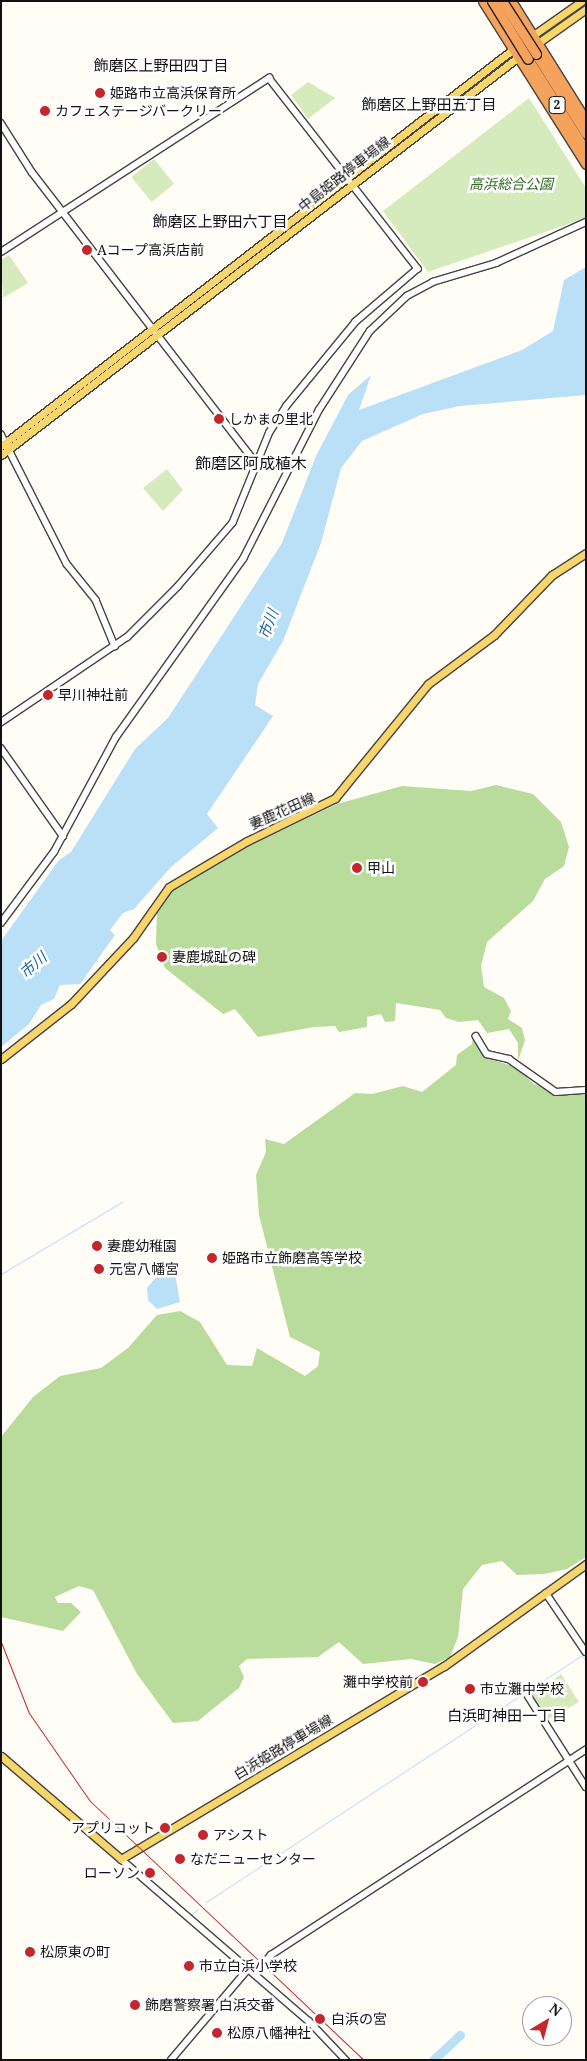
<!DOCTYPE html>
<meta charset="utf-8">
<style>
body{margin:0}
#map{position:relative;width:587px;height:2061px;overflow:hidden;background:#fffdf5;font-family:"Noto Serif","Noto Sans JP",serif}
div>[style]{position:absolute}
.green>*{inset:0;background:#d5ebbd;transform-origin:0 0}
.forest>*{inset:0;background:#b9dc9c}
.water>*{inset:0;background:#b9e0f7}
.stream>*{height:1px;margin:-0.5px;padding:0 0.5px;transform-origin:0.5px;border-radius:0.5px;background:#b9e0f7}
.river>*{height:9px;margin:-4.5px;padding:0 4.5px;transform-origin:4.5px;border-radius:4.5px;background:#b9e0f7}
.roads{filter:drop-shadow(1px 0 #444) drop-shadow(-1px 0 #444) drop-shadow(0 1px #444) drop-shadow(0 -1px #444)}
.minor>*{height:5.5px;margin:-2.75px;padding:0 2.75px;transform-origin:2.75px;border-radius:2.75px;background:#fff}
.major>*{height:7px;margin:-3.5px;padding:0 3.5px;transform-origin:3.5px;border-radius:3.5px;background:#f9d66b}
.highway>*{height:9px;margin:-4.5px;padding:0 4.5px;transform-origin:4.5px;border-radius:4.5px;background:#f5a25d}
.rail>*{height:1px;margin:-0.5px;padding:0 0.5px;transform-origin:0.5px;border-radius:0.5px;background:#c4262e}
.bridges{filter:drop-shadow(1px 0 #222) drop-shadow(-1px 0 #222) drop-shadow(0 1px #222) drop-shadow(0 -1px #222)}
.highway-bridge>*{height:9px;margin:-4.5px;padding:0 4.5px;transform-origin:4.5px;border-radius:4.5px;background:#f5a25d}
.dots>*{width:14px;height:14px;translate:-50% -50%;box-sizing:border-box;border:2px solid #fff;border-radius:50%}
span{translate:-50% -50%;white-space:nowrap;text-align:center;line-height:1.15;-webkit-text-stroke:5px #fff;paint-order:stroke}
.shield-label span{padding:1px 4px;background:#fff;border:1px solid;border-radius:4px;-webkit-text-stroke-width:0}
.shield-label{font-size:12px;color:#111;font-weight:700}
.poi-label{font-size:14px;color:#111}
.left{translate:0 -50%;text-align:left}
.right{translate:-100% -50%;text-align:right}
.street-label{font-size:14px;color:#111}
.park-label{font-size:14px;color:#2f6b1f;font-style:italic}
.neighbourhood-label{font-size:15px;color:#111}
.water-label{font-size:15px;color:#1768a6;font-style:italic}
.quarter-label{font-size:16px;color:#111}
.frame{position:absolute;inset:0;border:2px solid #111;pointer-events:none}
.north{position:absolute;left:522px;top:1996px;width:50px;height:50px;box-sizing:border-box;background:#fff;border:1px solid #a0a0a0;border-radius:50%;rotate:37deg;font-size:14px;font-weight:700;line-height:20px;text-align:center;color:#111}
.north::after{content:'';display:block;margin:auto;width:18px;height:22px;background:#c4262e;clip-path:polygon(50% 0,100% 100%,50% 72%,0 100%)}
</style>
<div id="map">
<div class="green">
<div style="clip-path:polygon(308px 82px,335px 98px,308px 119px,291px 95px)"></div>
<div style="clip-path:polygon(529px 98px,586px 188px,586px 218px,428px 272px,383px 211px)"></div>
<div style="left:154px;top:159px;width:32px;height:29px;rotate:51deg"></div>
<div style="clip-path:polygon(9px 255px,28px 283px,3px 298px,1px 260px)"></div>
<div style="clip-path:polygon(167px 469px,183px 490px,163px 511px,143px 488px)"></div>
<div style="clip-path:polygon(561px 1674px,579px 1702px,547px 1720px,532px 1695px)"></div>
</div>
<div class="forest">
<div style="clip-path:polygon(496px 785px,533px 794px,561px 822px,569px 847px,564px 866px,545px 879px,533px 901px,487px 942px,481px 966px,484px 987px,504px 998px,511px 1011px,508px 1019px,522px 1028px,525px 1040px,518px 1061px,518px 1043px,509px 1029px,487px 1033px,478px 1020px,459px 1022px,446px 1018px,440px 1010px,396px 1003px,395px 1021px,385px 1022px,381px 1014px,367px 1017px,367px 1027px,339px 1032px,335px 1026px,314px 1027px,258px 1037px,235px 1009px,223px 1014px,165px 968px,156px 944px,157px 910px,171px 891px,213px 863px,337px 804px,402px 786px,471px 791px)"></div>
<div style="clip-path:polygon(473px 1037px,487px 1058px,516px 1067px,534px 1084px,560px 1092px,586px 1092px,586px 1557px,567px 1569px,544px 1574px,517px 1575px,502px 1561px,482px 1565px,463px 1589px,458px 1637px,450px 1657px,435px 1664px,411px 1659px,363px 1664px,339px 1642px,318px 1657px,247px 1659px,239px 1666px,244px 1677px,239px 1688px,198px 1721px,173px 1723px,137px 1674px,93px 1590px,79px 1586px,55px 1597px,58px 1603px,71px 1603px,81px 1612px,63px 1631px,1px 1617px,1px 1437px,33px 1397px,60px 1376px,101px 1368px,128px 1348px,157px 1315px,180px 1311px,200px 1322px,227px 1365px,252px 1366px,257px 1348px,305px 1376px,318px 1366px,320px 1352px,290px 1337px,259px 1215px,256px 1175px,266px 1152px,265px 1139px,284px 1144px,355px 1093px,372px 1094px,403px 1086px,422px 1092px,456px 1065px,457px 1055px,472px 1044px)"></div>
</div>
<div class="water">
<div style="clip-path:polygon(586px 267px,586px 395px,460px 406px,423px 414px,362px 441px,341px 468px,321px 543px,283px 641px,258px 684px,255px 705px,273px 716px,207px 814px,218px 828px,171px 867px,134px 909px,123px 913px,110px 930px,115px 935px,80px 984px,60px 985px,54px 999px,41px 1005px,29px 1024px,1px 1047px,1px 941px,59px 860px,71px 852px,135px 749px,168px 718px,282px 543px,316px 456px,348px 395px,371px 375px,359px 410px,522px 350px,553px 331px,564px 280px)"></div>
<div style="clip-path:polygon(174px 1268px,180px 1302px,157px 1309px,148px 1300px,147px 1288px,157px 1276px)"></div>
</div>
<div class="stream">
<div style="left:1px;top:1274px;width:141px;rotate:-30.8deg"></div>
<div style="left:582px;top:1656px;width:6px;rotate:51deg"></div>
<div style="left:206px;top:1902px;width:451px;rotate:-33.3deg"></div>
<div style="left:192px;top:1914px;width:8px;rotate:-40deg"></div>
</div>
<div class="river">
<div style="left:433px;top:2060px;width:37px;rotate:-43deg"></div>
</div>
<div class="roads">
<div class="minor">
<div style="left:1px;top:123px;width:58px;rotate:57.7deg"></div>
<div style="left:32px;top:172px;width:369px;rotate:52.4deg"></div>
<div style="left:1px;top:252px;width:320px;rotate:-33deg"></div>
<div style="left:269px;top:78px;width:242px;rotate:52deg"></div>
<div style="left:418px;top:269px;width:82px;rotate:139.5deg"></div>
<div style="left:356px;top:322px;width:109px;rotate:129.4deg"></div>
<div style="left:287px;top:406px;width:31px;rotate:123deg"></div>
<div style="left:270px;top:432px;width:98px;rotate:112.1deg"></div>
<div style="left:233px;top:523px;width:84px;rotate:130.7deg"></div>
<div style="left:178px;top:587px;width:71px;rotate:135deg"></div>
<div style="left:128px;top:637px;width:153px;rotate:145.9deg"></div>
<div style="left:1px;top:434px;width:146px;rotate:63.1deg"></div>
<div style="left:67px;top:564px;width:46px;rotate:51.1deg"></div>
<div style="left:96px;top:600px;width:50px;rotate:67.6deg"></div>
<div style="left:1px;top:748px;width:108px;rotate:54.8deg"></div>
<div style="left:1px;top:923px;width:89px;rotate:-53.3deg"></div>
<div style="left:54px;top:852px;width:131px;rotate:-61.7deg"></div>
<div style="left:116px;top:737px;width:219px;rotate:-54.5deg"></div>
<div style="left:243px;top:559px;width:167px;rotate:-63deg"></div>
<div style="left:319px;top:410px;width:94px;rotate:-57.2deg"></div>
<div style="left:370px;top:331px;width:51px;rotate:-43.4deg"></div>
<div style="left:407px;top:296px;width:30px;rotate:-28deg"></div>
<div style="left:433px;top:282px;width:66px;rotate:-16.8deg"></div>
<div style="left:496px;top:263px;width:99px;rotate:-24.5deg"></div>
<div style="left:476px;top:1036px;width:21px;rotate:59deg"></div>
<div style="left:487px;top:1054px;width:23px;rotate:13deg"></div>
<div style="left:509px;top:1059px;width:57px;rotate:35.1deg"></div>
<div style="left:556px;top:1092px;width:30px;rotate:-4deg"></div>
<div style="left:546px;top:1593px;width:71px;rotate:55.9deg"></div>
<div style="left:527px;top:1694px;width:110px;rotate:57.6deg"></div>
<div style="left:121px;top:1859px;width:248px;rotate:40.8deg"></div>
<div style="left:309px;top:2021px;width:54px;rotate:46.5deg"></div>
<div style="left:256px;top:1974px;width:24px;rotate:-52deg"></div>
<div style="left:271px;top:1955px;width:376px;rotate:-33.1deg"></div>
<div style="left:171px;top:2060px;width:121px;rotate:-49.7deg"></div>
</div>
<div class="major">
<div style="left:535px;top:45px;width:62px;rotate:-35.2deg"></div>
<div style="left:1px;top:446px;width:646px;rotate:-37.77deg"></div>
<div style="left:512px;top:50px;width:85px;rotate:-35deg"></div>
<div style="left:1px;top:455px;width:657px;rotate:-37.58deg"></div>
<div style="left:1px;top:1059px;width:89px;rotate:-38.2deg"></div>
<div style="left:71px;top:1004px;width:91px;rotate:-46.8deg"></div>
<div style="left:133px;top:938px;width:62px;rotate:-54.8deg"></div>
<div style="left:169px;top:887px;width:91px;rotate:-30.5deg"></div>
<div style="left:247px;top:841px;width:98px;rotate:-26deg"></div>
<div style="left:335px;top:798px;width:147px;rotate:-50.8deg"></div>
<div style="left:428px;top:684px;width:82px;rotate:-36.6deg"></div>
<div style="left:494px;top:635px;width:83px;rotate:-46deg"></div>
<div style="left:552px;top:575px;width:40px;rotate:-32.9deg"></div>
<div style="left:1px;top:1756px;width:158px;rotate:40.6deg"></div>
<div style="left:121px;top:1859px;width:376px;rotate:-30.9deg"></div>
<div style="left:444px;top:1666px;width:175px;rotate:-35.7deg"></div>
</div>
<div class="highway">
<div style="left:483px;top:1px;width:193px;rotate:57.7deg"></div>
<div style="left:511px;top:1px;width:142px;rotate:58deg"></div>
<div style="left:536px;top:54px;width:94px;rotate:58deg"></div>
<div style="left:528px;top:59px;width:109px;rotate:57.8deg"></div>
</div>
</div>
<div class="rail">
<div style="left:1px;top:1642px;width:76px;rotate:68.5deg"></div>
<div style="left:29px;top:1713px;width:107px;rotate:55.3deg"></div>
<div style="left:90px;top:1801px;width:377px;rotate:43.4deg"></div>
</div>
<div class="bridges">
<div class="highway-bridge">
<div style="left:492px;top:1px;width:68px;rotate:58.2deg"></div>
<div style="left:502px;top:1px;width:63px;rotate:57.3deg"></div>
</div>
</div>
<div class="dots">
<div style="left:100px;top:93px;background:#c4262e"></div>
<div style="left:45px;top:111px;background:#c4262e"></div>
<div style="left:87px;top:250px;background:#c4262e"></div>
<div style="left:219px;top:419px;background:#c4262e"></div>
<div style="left:48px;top:695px;background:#c4262e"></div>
<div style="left:357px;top:868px;background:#c4262e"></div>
<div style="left:162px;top:957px;background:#c4262e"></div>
<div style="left:97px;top:1246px;background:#c4262e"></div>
<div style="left:212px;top:1258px;background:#c4262e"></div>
<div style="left:99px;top:1269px;background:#c4262e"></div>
<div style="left:423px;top:1682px;background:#c4262e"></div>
<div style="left:470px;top:1689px;background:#c4262e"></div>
<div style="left:165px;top:1828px;background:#c4262e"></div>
<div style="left:203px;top:1835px;background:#c4262e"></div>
<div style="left:180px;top:1859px;background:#c4262e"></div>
<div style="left:150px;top:1873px;background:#c4262e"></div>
<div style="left:30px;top:1952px;background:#c4262e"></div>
<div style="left:189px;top:1966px;background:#c4262e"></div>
<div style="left:135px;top:2005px;background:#c4262e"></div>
<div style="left:320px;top:2019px;background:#c4262e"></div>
<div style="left:217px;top:2033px;background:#c4262e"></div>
</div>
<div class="shield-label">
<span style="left:557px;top:105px">2</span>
</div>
<div class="poi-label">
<span class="left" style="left:110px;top:93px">姫路市立高浜保育所</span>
<span class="left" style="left:55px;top:111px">カフェステージバークリー</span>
<span class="left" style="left:97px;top:250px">Aコープ高浜店前</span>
<span class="left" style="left:229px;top:419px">しかまの里北</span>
<span class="left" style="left:58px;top:695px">早川神社前</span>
<span class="left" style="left:367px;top:868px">甲山</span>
<span class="left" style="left:172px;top:957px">妻鹿城趾の碑</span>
<span class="left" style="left:107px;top:1246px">妻鹿幼稚園</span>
<span class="left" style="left:222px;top:1258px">姫路市立飾磨高等学校</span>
<span class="left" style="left:109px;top:1269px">元宮八幡宮</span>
<span class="right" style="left:413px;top:1682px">灘中学校前</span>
<span class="left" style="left:480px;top:1689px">市立灘中学校</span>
<span class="right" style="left:155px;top:1828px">アプリコット</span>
<span class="left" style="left:213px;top:1835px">アシスト</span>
<span class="left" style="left:190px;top:1859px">なだニューセンター</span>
<span class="right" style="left:140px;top:1873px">ローソン</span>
<span class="left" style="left:40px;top:1952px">松原東の町</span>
<span class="left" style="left:199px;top:1966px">市立白浜小学校</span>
<span class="left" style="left:145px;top:2005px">飾磨警察署 白浜交番</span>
<span class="left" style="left:331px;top:2019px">白浜の宮</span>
<span class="left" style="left:227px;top:2033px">松原八幡神社</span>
</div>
<div class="street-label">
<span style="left:344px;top:174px;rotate:-38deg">中島姫路停車場線</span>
<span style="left:282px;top:811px;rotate:-24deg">妻鹿花田線</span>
<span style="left:283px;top:1747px;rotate:-31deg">白浜姫路停車場線</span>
</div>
<div class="park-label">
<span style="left:511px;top:184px">高浜総合公園</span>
</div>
<div class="neighbourhood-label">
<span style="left:161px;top:66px">飾磨区上野田四丁目</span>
<span style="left:429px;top:105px">飾磨区上野田五丁目</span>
<span style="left:220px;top:222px">飾磨区上野田六丁目</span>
<span style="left:507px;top:1716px">白浜町神田一丁目</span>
</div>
<div class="water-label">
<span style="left:268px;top:624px;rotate:-69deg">市川</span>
<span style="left:33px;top:965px;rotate:-41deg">市川</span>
</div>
<div class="quarter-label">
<span style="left:251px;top:463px">飾磨区阿成植木</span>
</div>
<div class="frame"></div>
<div class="north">N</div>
</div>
